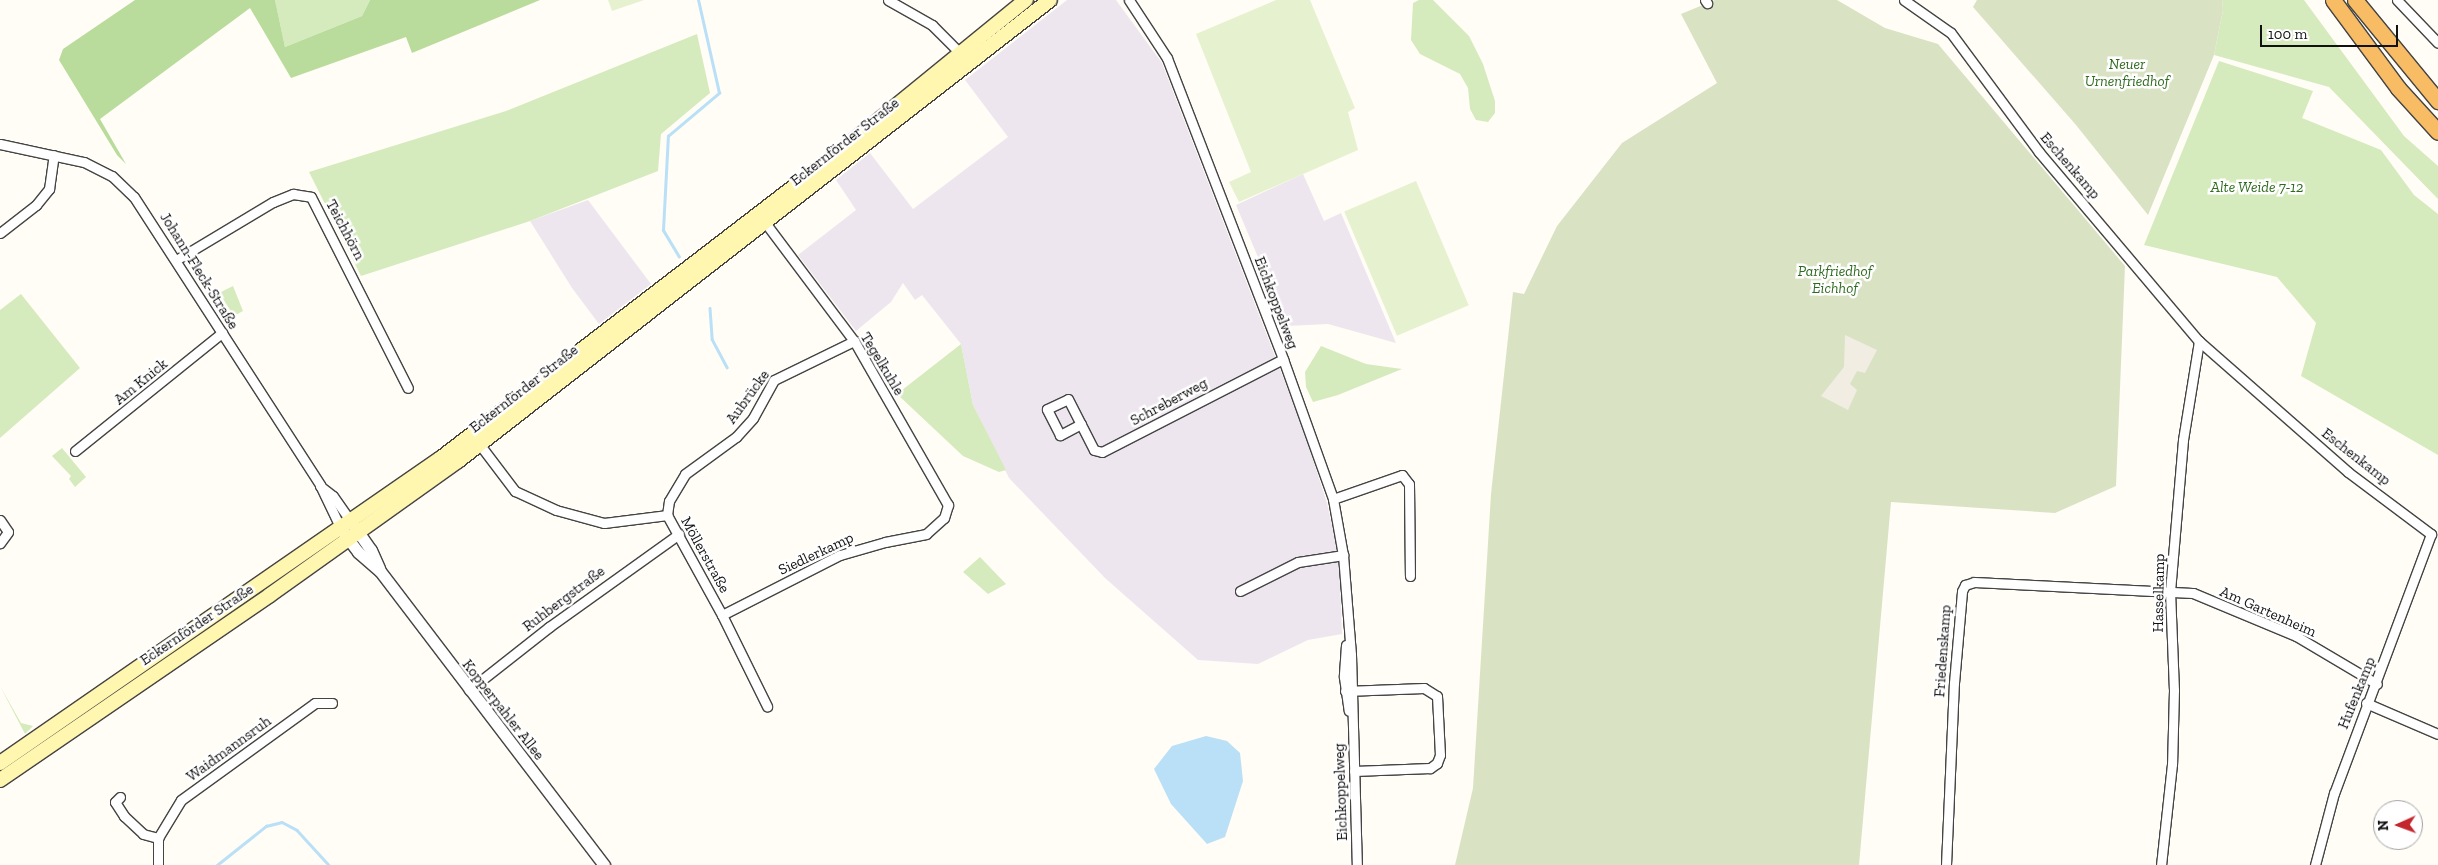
<!DOCTYPE html>
<meta charset="utf-8">
<style>
body{margin:0}
#map{position:relative;width:2438px;height:865px;overflow:hidden;background:#fffdf5;font-family:"Zilla Slab",serif}
div>[style]{position:absolute}
.industrial>*{inset:0;background:#eee6ef}
.green>*{inset:0;background:#d5ebbd}
.forest>*{inset:0;background:#b9dc9c}
.cemetery>*{inset:0;background:#d9e3c4}
.pitch>*{inset:0;background:#e6f2cf;transform-origin:0 0}
.plaza>*{inset:0;background:#f1ede2}
.water>*{inset:0;background:#b9e0f7}
.stream>*{height:2.5px;margin:-1.25px;padding:0 1.25px;transform-origin:1.25px;border-radius:1.25px;background:#b9e0f7}
.roads{filter:drop-shadow(1px 0 #444) drop-shadow(-1px 0 #444) drop-shadow(0 1px #444) drop-shadow(0 -1px #444)}
.minor>*{height:9px;margin:-4.5px;padding:0 4.5px;transform-origin:4.5px;border-radius:4.5px;background:#fff}
.tertiary>*{height:11px;margin:-5.5px;padding:0 5.5px;transform-origin:5.5px;border-radius:5.5px;background:#fff}
.secondary>*{height:14px;margin:-7px;padding:0 7px;transform-origin:7px;border-radius:7px;background:#fff6b0}
.trunk>*{height:15px;margin:-7.5px;padding:0 7.5px;transform-origin:7.5px;border-radius:7.5px;background:#f7bc64}
span{translate:-50% -50%;white-space:nowrap;text-align:center;line-height:1.15;-webkit-text-stroke:5px #fff;paint-order:stroke}
.park-label{font-size:15px;color:#2f6b1f;font-style:italic}
.street-label{font-size:15px;color:#111}
.north{position:absolute;left:2373px;top:800px;width:50px;height:50px;box-sizing:border-box;background:#fff;border:1px solid #a0a0a0;border-radius:50%;rotate:268deg;font-size:14px;font-weight:700;line-height:20px;text-align:center;color:#111}
.north::after{content:'';display:block;margin:auto;width:18px;height:22px;background:#c4262e;clip-path:polygon(50% 0,100% 100%,50% 72%,0 100%)}
.scale{position:absolute;left:2260px;top:25px;width:138px;height:22px;box-sizing:border-box;border:2px solid #111;border-top:0;padding-left:6px;font-size:15px;line-height:18px;white-space:nowrap;color:#111;-webkit-text-stroke:4px #fff;paint-order:stroke}
</style>
<div id="map">
<div class="industrial">
<div style="clip-path:polygon(1067px 0,1116px 0,1162px 63px,1303px 429px,1327px 503px,1339px 557px,1342px 634px,1308px 640px,1258px 664px,1198px 660px,1105px 578px,1009px 478px,973px 405px,961px 344px,922px 295px,915px 300px,903px 283px,891px 302px,856px 331px,798px 255px,856px 210px,836px 180px,870px 153px,913px 209px,1008px 137px,965px 80px)"></div>
<div style="clip-path:polygon(1303px 174px,1324px 221px,1341px 213px,1396px 343px,1328px 324px,1287px 326px,1236px 205px)"></div>
<div style="clip-path:polygon(588px 200px,651px 284px,599px 324px,572px 288px,530px 221px)"></div>
</div>
<div class="green">
<div style="clip-path:polygon(275px 0,370px 0,362px 16px,285px 47px)"></div>
<div style="clip-path:polygon(1419px 0,1433px 0,1469px 36px,1483px 64px,1495px 101px,1495px 113px,1488px 122px,1476px 120px,1470px 109px,1468px 88px,1460px 74px,1420px 54px,1411px 40px,1413px 3px)"></div>
<div style="clip-path:polygon(2222px 0,2304px 0,2404px 136px,2438px 166px,2438px 199px,2329px 87px,2214px 55px,2223px 10px)"></div>
<div style="clip-path:polygon(697px 34px,710px 93px,661px 134px,658px 171px,530px 221px,361px 276px,309px 172px,506px 111px)"></div>
<div style="clip-path:polygon(2219px 61px,2313px 91px,2302px 118px,2381px 150px,2414px 195px,2438px 214px,2438px 455px,2301px 376px,2316px 323px,2277px 277px,2144px 245px)"></div>
<div style="clip-path:polygon(233px 286px,243px 311px,234px 316px,219px 293px)"></div>
<div style="clip-path:polygon(21px 294px,80px 368px,0 438px,0 310px)"></div>
<div style="clip-path:polygon(961px 344px,973px 405px,1006px 470px,999px 472px,963px 456px,897px 394px)"></div>
<div style="clip-path:polygon(1321px 346px,1366px 364px,1402px 369px,1338px 395px,1313px 402px,1306px 387px,1305px 372px)"></div>
<div style="clip-path:polygon(62px 448px,86px 477px,75px 487px,69px 479px,71px 476px,52px 456px)"></div>
<div style="clip-path:polygon(980px 557px,1006px 584px,988px 594px,963px 572px)"></div>
<div style="clip-path:polygon(0 686px,21px 723px,33px 726px,25px 734px)"></div>
</div>
<div class="forest">
<div style="clip-path:polygon(135px 0,275px 0,285px 47px,362px 16px,370px 0,540px 0,412px 53px,406px 37px,291px 78px,250px 8px,100px 119px,126px 164px,117px 155px,59px 60px,63px 49px)"></div>
</div>
<div class="cemetery">
<div style="clip-path:polygon(1715px 0,1837px 0,1885px 28px,1938px 44px,2125px 266px,2116px 486px,2055px 513px,1891px 502px,1859px 865px,1455px 865px,1473px 788px,1491px 494px,1513px 292px,1524px 294px,1557px 226px,1622px 143px,1717px 83px,1681px 14px)"></div>
<div style="clip-path:polygon(1977px 0,2222px 0,2223px 10px,2214px 55px,2148px 215px,2076px 125px,1973px 7px)"></div>
</div>
<div class="pitch">
<div style="clip-path:polygon(608px 0,644px 0,612px 11px)"></div>
<div style="clip-path:polygon(1276px 0,1310px 0,1355px 108px,1348px 112px,1358px 150px,1239px 202px,1229px 182px,1251px 172px,1196px 34px)"></div>
<div style="left:1416px;top:181px;width:135px;height:78px;rotate:67deg"></div>
</div>
<div class="plaza">
<div style="clip-path:polygon(1845px 335px,1877px 350px,1865px 373px,1857px 371px,1850px 384px,1857px 390px,1848px 410px,1821px 396px,1844px 367px)"></div>
</div>
<div class="water">
<div style="clip-path:polygon(1206px 736px,1227px 741px,1240px 753px,1243px 781px,1225px 837px,1207px 844px,1171px 804px,1154px 769px,1172px 746px)"></div>
</div>
<div class="stream">
<div style="left:679px;top:257px;width:31px;rotate:-121deg"></div>
<div style="left:663px;top:230px;width:94px;rotate:-87deg"></div>
<div style="left:668px;top:136px;width:67px;rotate:-40.1deg"></div>
<div style="left:719px;top:93px;width:95px;rotate:-102.7deg"></div>
<div style="left:710px;top:308px;width:31px;rotate:86deg"></div>
<div style="left:712px;top:339px;width:32px;rotate:62deg"></div>
<div style="left:217px;top:865px;width:63px;rotate:-38.5deg"></div>
<div style="left:266px;top:826px;width:16px;rotate:-14deg"></div>
<div style="left:282px;top:822px;width:17px;rotate:28deg"></div>
<div style="left:297px;top:830px;width:47px;rotate:47.6deg"></div>
</div>
<div class="roads">
<div class="minor">
<div style="left:888px;top:0;width:51px;rotate:29.6deg"></div>
<div style="left:932px;top:25px;width:44px;rotate:45deg"></div>
<div style="left:1129px;top:0;width:69px;rotate:56.8deg"></div>
<div style="left:1167px;top:58px;width:323px;rotate:68.9deg"></div>
<div style="left:1283px;top:359px;width:149px;rotate:70.3deg"></div>
<div style="left:1333px;top:499px;width:57px;rotate:79.9deg"></div>
<div style="left:1343px;top:555px;width:100px;rotate:85.4deg"></div>
<div style="left:1351px;top:655px;width:210px;rotate:88.4deg"></div>
<div style="left:1705px;top:0;width:4px;rotate:56deg"></div>
<div style="left:1904px;top:0;width:57px;rotate:35.1deg"></div>
<div style="left:1951px;top:33px;width:148px;rotate:53.5deg"></div>
<div style="left:2039px;top:152px;width:248px;rotate:49.8deg"></div>
<div style="left:2199px;top:341px;width:100px;rotate:99.2deg"></div>
<div style="left:2183px;top:440px;width:152px;rotate:94.9deg"></div>
<div style="left:2170px;top:591px;width:99px;rotate:87.7deg"></div>
<div style="left:2174px;top:690px;width:74px;rotate:91.5deg"></div>
<div style="left:2172px;top:764px;width:102px;rotate:96.2deg"></div>
<div style="left:2397px;top:0;width:59px;rotate:46.4deg"></div>
<div style="left:0;top:144px;width:86px;rotate:12.1deg"></div>
<div style="left:84px;top:162px;width:31px;rotate:27deg"></div>
<div style="left:112px;top:176px;width:30px;rotate:44deg"></div>
<div style="left:134px;top:197px;width:343px;rotate:57.1deg"></div>
<div style="left:320px;top:485px;width:47px;rotate:64.5deg"></div>
<div style="left:0;top:233px;width:46px;rotate:-37.9deg"></div>
<div style="left:36px;top:205px;width:21px;rotate:-51deg"></div>
<div style="left:49px;top:189px;width:34px;rotate:-82deg"></div>
<div style="left:176px;top:260px;width:113px;rotate:-30.9deg"></div>
<div style="left:273px;top:202px;width:22px;rotate:-22deg"></div>
<div style="left:293px;top:194px;width:18px;rotate:9deg"></div>
<div style="left:311px;top:197px;width:214px;rotate:63.1deg"></div>
<div style="left:2199px;top:341px;width:198px;rotate:41.3deg"></div>
<div style="left:2348px;top:472px;width:104px;rotate:36.8deg"></div>
<div style="left:2431px;top:534px;width:277px;rotate:110.5deg"></div>
<div style="left:2334px;top:793px;width:74px;rotate:104.8deg"></div>
<div style="left:1081px;top:424px;width:24px;rotate:152deg"></div>
<div style="left:1060px;top:435px;width:29px;rotate:-117deg"></div>
<div style="left:1047px;top:409px;width:23px;rotate:-25deg"></div>
<div style="left:1068px;top:399px;width:57px;rotate:63deg"></div>
<div style="left:1094px;top:450px;width:8px;rotate:14deg"></div>
<div style="left:1102px;top:452px;width:203px;rotate:-27.2deg"></div>
<div style="left:477px;top:441px;width:63px;rotate:52.8deg"></div>
<div style="left:515px;top:491px;width:45px;rotate:24.9deg"></div>
<div style="left:556px;top:510px;width:50px;rotate:15.2deg"></div>
<div style="left:604px;top:523px;width:64px;rotate:-7.2deg"></div>
<div style="left:667px;top:515px;width:114px;rotate:61.2deg"></div>
<div style="left:722px;top:615px;width:102px;rotate:63.7deg"></div>
<div style="left:75px;top:451px;width:189px;rotate:-38.8deg"></div>
<div style="left:320px;top:486px;width:16px;rotate:38deg"></div>
<div style="left:333px;top:496px;width:29px;rotate:55deg"></div>
<div style="left:1333px;top:499px;width:73px;rotate:-19.2deg"></div>
<div style="left:1402px;top:475px;width:11px;rotate:52deg"></div>
<div style="left:1409px;top:484px;width:92px;rotate:89.4deg"></div>
<div style="left:667px;top:515px;width:14px;rotate:-82deg"></div>
<div style="left:669px;top:501px;width:31px;rotate:-59deg"></div>
<div style="left:685px;top:474px;width:63px;rotate:-36deg"></div>
<div style="left:736px;top:437px;width:25px;rotate:-48deg"></div>
<div style="left:753px;top:418px;width:43px;rotate:-61.1deg"></div>
<div style="left:774px;top:380px;width:89px;rotate:-26deg"></div>
<div style="left:0;top:520px;width:14px;rotate:56deg"></div>
<div style="left:8px;top:532px;width:14px;rotate:126deg"></div>
<div style="left:1240px;top:591px;width:65px;rotate:-26.6deg"></div>
<div style="left:1298px;top:562px;width:46px;rotate:-8.8deg"></div>
<div style="left:722px;top:615px;width:132px;rotate:-27deg"></div>
<div style="left:840px;top:555px;width:47px;rotate:-16.1deg"></div>
<div style="left:885px;top:542px;width:42px;rotate:-11deg"></div>
<div style="left:926px;top:534px;width:24px;rotate:-42deg"></div>
<div style="left:944px;top:518px;width:14px;rotate:-73deg"></div>
<div style="left:948px;top:505px;width:189px;rotate:-119.8deg"></div>
<div style="left:854px;top:341px;width:151px;rotate:-126.9deg"></div>
<div style="left:1346px;top:645px;width:32px;rotate:94deg"></div>
<div style="left:1344px;top:677px;width:34px;rotate:82deg"></div>
<div style="left:469px;top:690px;width:102px;rotate:-38.2deg"></div>
<div style="left:549px;top:627px;width:160px;rotate:-35.6deg"></div>
<div style="left:1345px;top:691px;width:79px;rotate:-2.2deg"></div>
<div style="left:1424px;top:688px;width:15px;rotate:32deg"></div>
<div style="left:1437px;top:696px;width:59px;rotate:87.1deg"></div>
<div style="left:1440px;top:755px;width:9px;rotate:111deg"></div>
<div style="left:1437px;top:763px;width:9px;rotate:144deg"></div>
<div style="left:1430px;top:768px;width:76px;rotate:177.7deg"></div>
<div style="left:2366px;top:703px;width:78px;rotate:23.3deg"></div>
<div style="left:120px;top:797px;width:7px;rotate:135deg"></div>
<div style="left:115px;top:802px;width:17px;rotate:57deg"></div>
<div style="left:124px;top:816px;width:26px;rotate:43deg"></div>
<div style="left:143px;top:834px;width:16px;rotate:15deg"></div>
<div style="left:158px;top:865px;width:27px;rotate:-90deg"></div>
<div style="left:158px;top:838px;width:44px;rotate:-58.8deg"></div>
<div style="left:181px;top:800px;width:165px;rotate:-35.9deg"></div>
<div style="left:315px;top:703px;width:17px"></div>
<div style="left:1946px;top:865px;width:182px;rotate:-87.5deg"></div>
<div style="left:1954px;top:683px;width:92px;rotate:-85deg"></div>
<div style="left:1962px;top:591px;width:7px;rotate:-63deg"></div>
<div style="left:1965px;top:585px;width:9px;rotate:-18deg"></div>
<div style="left:1974px;top:582px;width:219px;rotate:2.9deg"></div>
<div style="left:2193px;top:593px;width:112px;rotate:22.7deg"></div>
<div style="left:2296px;top:636px;width:94px;rotate:30.7deg"></div>
</div>
<div class="tertiary">
<div style="left:354px;top:526px;width:29px;rotate:55deg"></div>
<div style="left:371px;top:550px;width:20px;rotate:66deg"></div>
<div style="left:343px;top:532px;width:25px;rotate:53deg"></div>
<div style="left:358px;top:552px;width:29px;rotate:41deg"></div>
<div style="left:380px;top:571px;width:370px;rotate:52.7deg"></div>
</div>
<div class="secondary">
<div style="left:0;top:763px;width:536px;rotate:-34.67deg"></div>
<div style="left:441px;top:458px;width:507px;rotate:-37.55deg"></div>
<div style="left:843px;top:149px;width:236px;rotate:-39.2deg"></div>
<div style="left:0;top:780px;width:327px;rotate:-34.4deg"></div>
<div style="left:270px;top:595px;width:231px;rotate:-35.5deg"></div>
<div style="left:458px;top:461px;width:750px;rotate:-37.91deg"></div>
</div>
<div class="trunk">
<div style="left:2333px;top:0;width:109px;rotate:53.5deg"></div>
<div style="left:2398px;top:88px;width:59px;rotate:47.7deg"></div>
<div style="left:2355px;top:0;width:131px;rotate:50.6deg"></div>
</div>
</div>
<div class="park-label">
<span style="left:2127px;top:73px">Neuer<br>Urnenfriedhof</span>
<span style="left:2257px;top:188px">Alte Weide 7-12</span>
<span style="left:1835px;top:280px">Parkfriedhof<br>Eichhof</span>
</div>
<div class="street-label">
<span style="left:845px;top:142px;rotate:-38deg">Eckernförder Straße</span>
<span style="left:2070px;top:166px;rotate:49deg">Eschenkamp</span>
<span style="left:345px;top:230px;rotate:62deg">Teichhörn</span>
<span style="left:199px;top:271px;rotate:58deg">Johann-Fleck-Straße</span>
<span style="left:1276px;top:303px;rotate:69deg">Eichkoppelweg</span>
<span style="left:882px;top:364px;rotate:59deg">Tegelkuhle</span>
<span style="left:141px;top:382px;rotate:-39deg">Am Knick</span>
<span style="left:524px;top:389px;rotate:-38deg">Eckernförder Straße</span>
<span style="left:748px;top:397px;rotate:-54deg">Aubrücke</span>
<span style="left:1169px;top:402px;rotate:-28deg">Schreberweg</span>
<span style="left:2356px;top:457px;rotate:38deg">Eschenkamp</span>
<span style="left:816px;top:554px;rotate:-25deg">Siedlerkamp</span>
<span style="left:705px;top:555px;rotate:61deg">Möllerstraße</span>
<span style="left:2159px;top:593px;rotate:-89deg">Hasselkamp</span>
<span style="left:564px;top:599px;rotate:-37deg">Ruhbergstraße</span>
<span style="left:2268px;top:612px;rotate:24deg">Am Gartenheim</span>
<span style="left:197px;top:625px;rotate:-34deg">Eckernförder Straße</span>
<span style="left:1943px;top:651px;rotate:-86deg">Friedenskamp</span>
<span style="left:2357px;top:693px;rotate:-68deg">Hufenkamp</span>
<span style="left:503px;top:710px;rotate:52deg">Kopperpahler Allee</span>
<span style="left:229px;top:749px;rotate:-36deg">Waidmannsruh</span>
<span style="left:1341px;top:792px;rotate:-92deg">Eichkoppelweg</span>
</div>
<div class="north">N</div>
<div class="scale">100 m</div>
</div>
